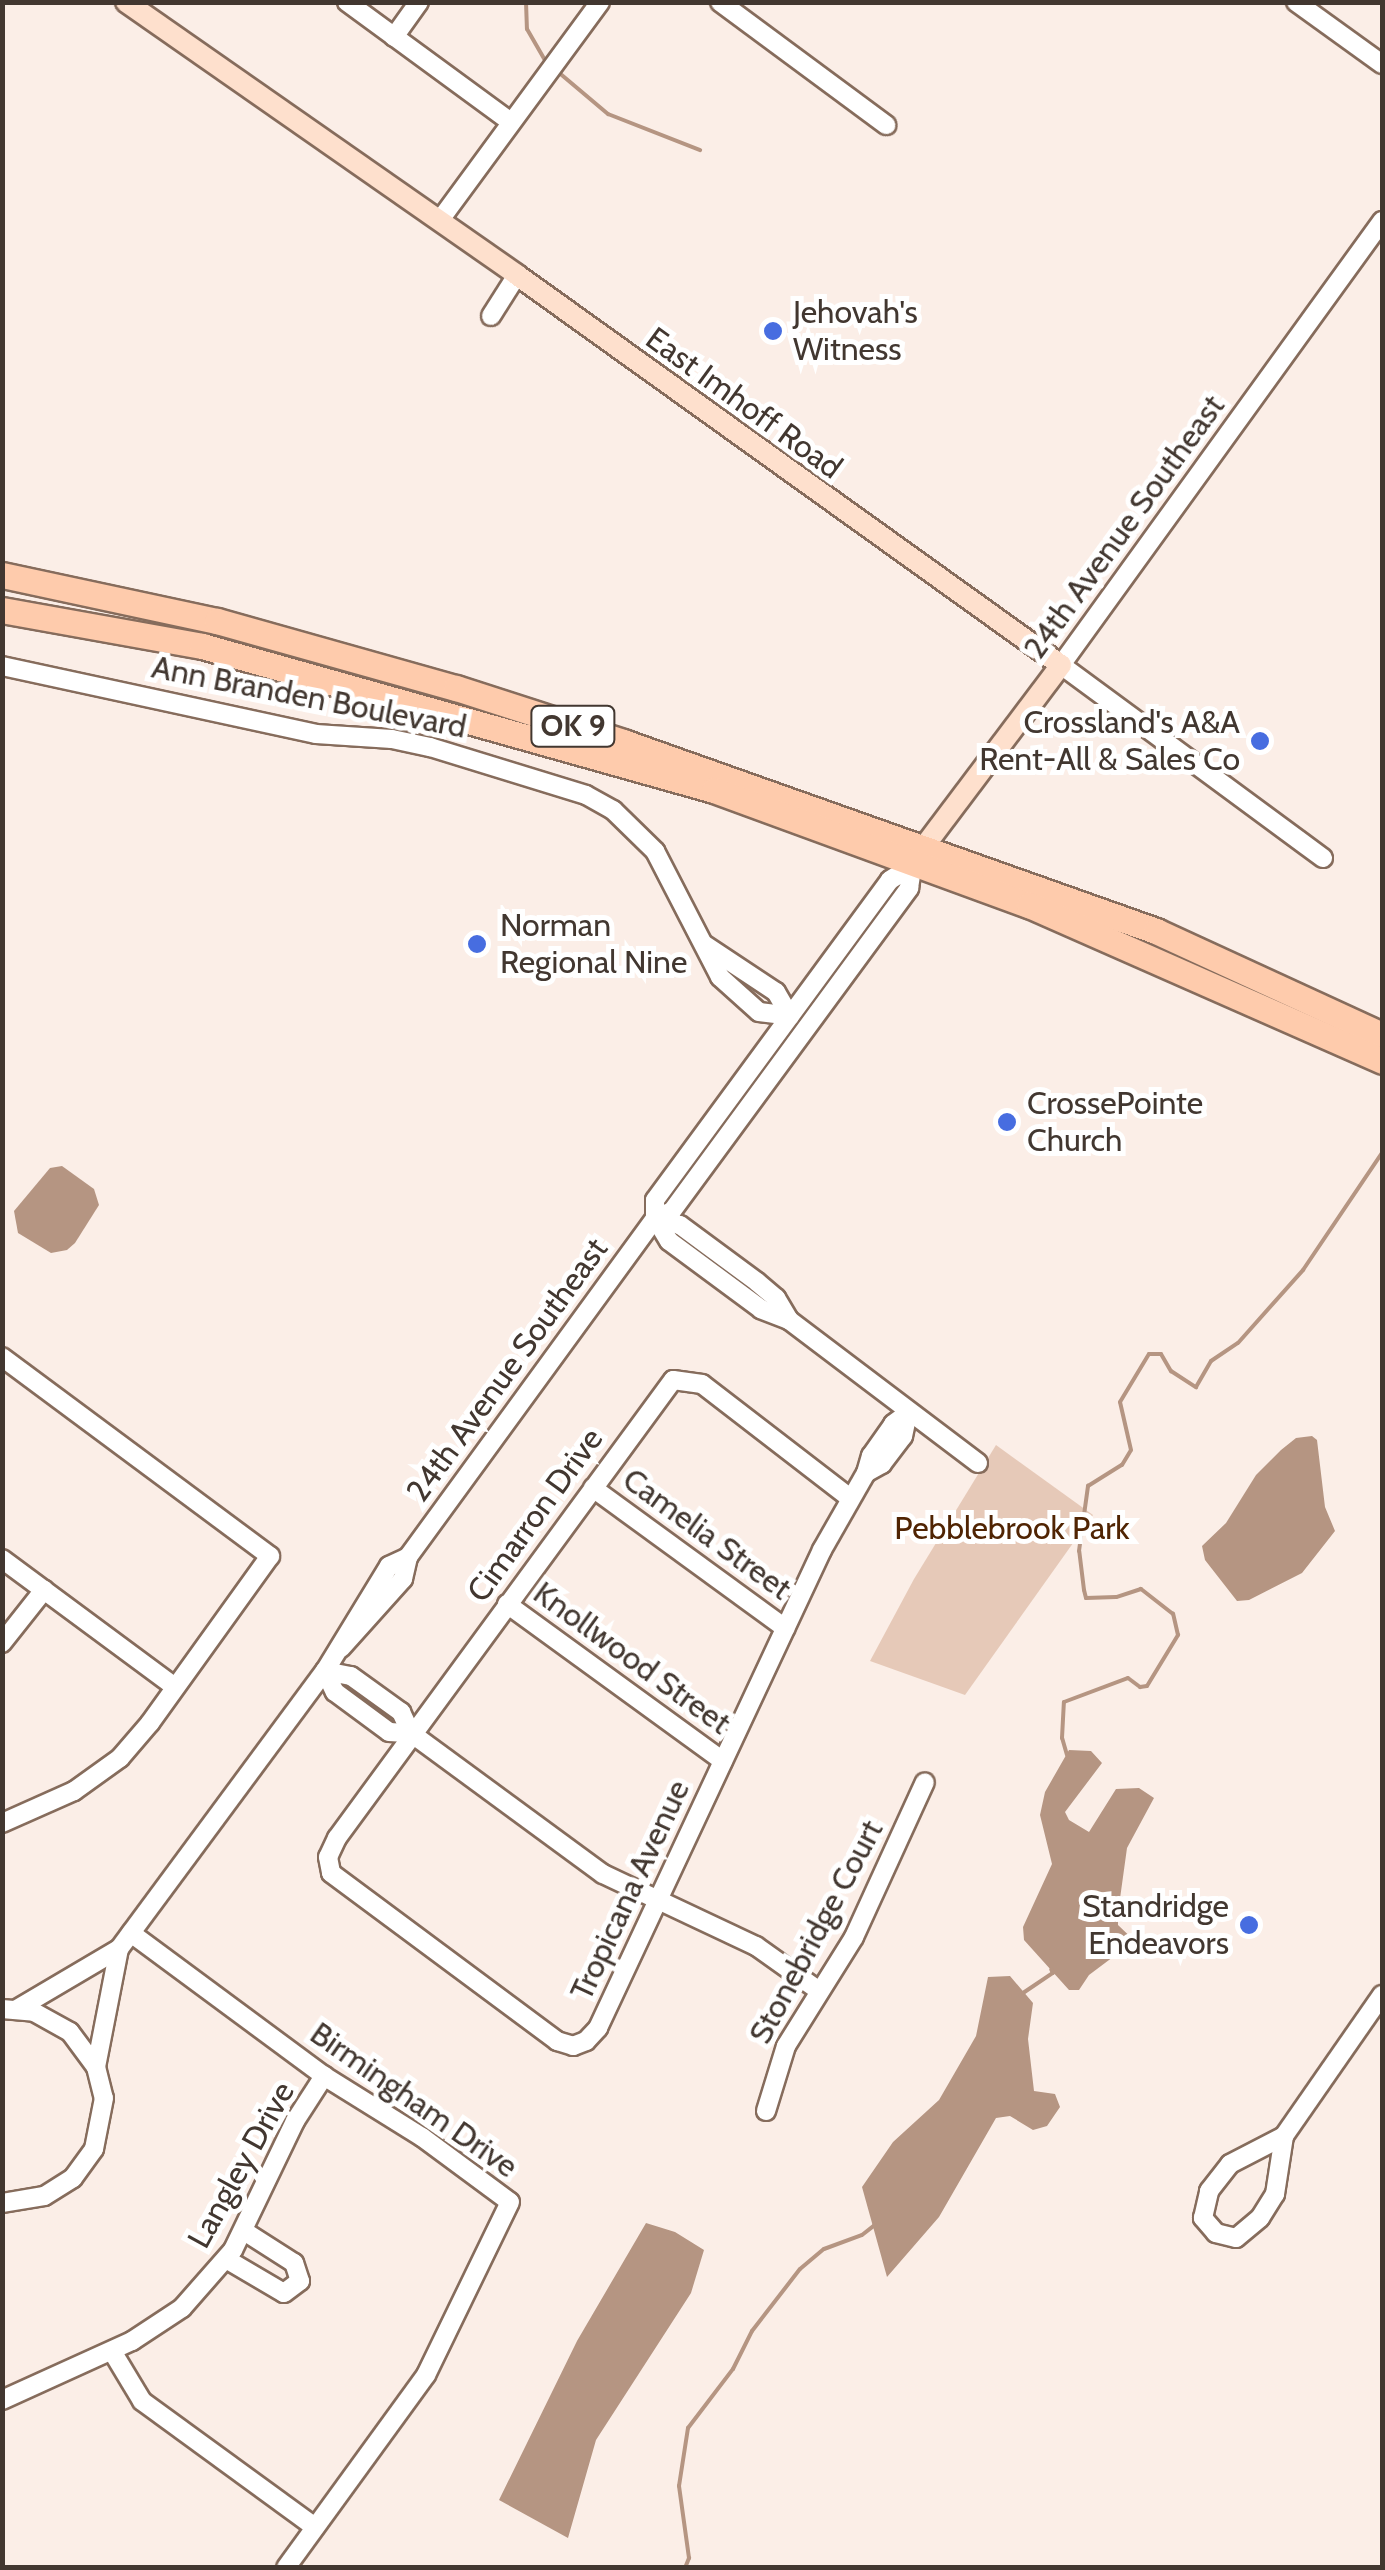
<!DOCTYPE html>
<style>
body{margin:0}
#map{position:relative;width:1385px;height:2570px;overflow:hidden;background:#fbeee7;font-family:Cabin,sans-serif}
div>[style]{position:absolute}
.green>*{inset:0;background:#e6c9b8}
.water>*{inset:0;background:#b59582}
.stream>*{height:4px;margin:-2px;padding:0 2px;transform-origin:2px;border-radius:2px;background:#b59582}
.roads{filter:drop-shadow(2px 0 #866c5c) drop-shadow(-2px 0 #866c5c) drop-shadow(0 2px #866c5c) drop-shadow(0 -2px #866c5c)}
.minor>*{height:18px;margin:-9px;padding:0 9px;transform-origin:9px;border-radius:9px;background:#fff}
.major>*{height:20px;margin:-10px;padding:0 10px;transform-origin:10px;border-radius:10px;background:#fee0cd}
.highway>*{height:25px;margin:-12.5px;padding:0 12.5px;transform-origin:12.5px;border-radius:12.5px;background:#fecbac}
.dots>*{width:28px;height:28px;translate:-50% -50%;box-sizing:border-box;border:5px solid #fff;border-radius:50%}
span{translate:-50% -50%;white-space:nowrap;text-align:center;line-height:1.15;-webkit-text-stroke:10px #fff;paint-order:stroke}
.shield-label span{padding:2px 8px;background:#fff;border:2px solid;border-radius:8px;-webkit-text-stroke-width:0}
.shield-label{font-size:30px;color:#423730;font-weight:700}
.poi-label{font-size:32px;color:#423730}
.left{translate:0 -50%;text-align:left}
.right{translate:-100% -50%;text-align:right}
.street-label{font-size:32px;color:#423730}
.park-label{font-size:32px;color:#502403}
.frame{position:absolute;inset:0;border:5px solid #423730;pointer-events:none}
</style>
<div id="map">
<div class="green">
<div style="clip-path:polygon(996px 1445px,1093px 1515px,965px 1695px,870px 1661px,914px 1579px)"></div>
</div>
<div class="water">
<div style="clip-path:polygon(62px 1166px,94px 1189px,99px 1205px,75px 1243px,67px 1250px,51px 1253px,18px 1233px,14px 1211px,50px 1168px)"></div>
<div style="clip-path:polygon(1312px 1436px,1317px 1440px,1325px 1507px,1335px 1531px,1302px 1573px,1249px 1600px,1237px 1601px,1205px 1560px,1202px 1546px,1226px 1523px,1256px 1475px,1281px 1450px,1296px 1438px)"></div>
<div style="clip-path:polygon(1069px 1750px,1091px 1751px,1102px 1763px,1065px 1812px,1069px 1820px,1089px 1832px,1116px 1789px,1139px 1788px,1154px 1798px,1127px 1848px,1118px 1913px,1118px 1925px,1140px 1946px,1139px 1955px,1117px 1954px,1089px 1975px,1079px 1990px,1069px 1990px,1024px 1940px,1023px 1927px,1052px 1864px,1040px 1815px,1045px 1792px)"></div>
<div style="clip-path:polygon(1010px 1976px,1033px 2003px,1028px 2039px,1034px 2091px,1055px 2094px,1060px 2107px,1047px 2126px,1033px 2130px,1010px 2116px,996px 2118px,939px 2217px,887px 2277px,862px 2187px,893px 2142px,939px 2100px,976px 2036px,988px 1977px)"></div>
<div style="clip-path:polygon(646px 2223px,675px 2232px,704px 2250px,691px 2293px,596px 2440px,568px 2538px,499px 2500px,577px 2341px)"></div>
</div>
<div class="stream">
<div style="left:526px;top:2px;width:27px;rotate:88deg"></div>
<div style="left:527px;top:29px;width:38px;rotate:60deg"></div>
<div style="left:557px;top:71px;width:67px;rotate:40.1deg"></div>
<div style="left:608px;top:114px;width:99px;rotate:21.4deg"></div>
<div style="left:1067px;top:1755px;width:18px;rotate:-106deg"></div>
<div style="left:1062px;top:1738px;width:36px;rotate:-87deg"></div>
<div style="left:1064px;top:1702px;width:68px;rotate:-20.6deg"></div>
<div style="left:1128px;top:1678px;width:15px;rotate:37deg"></div>
<div style="left:1140px;top:1687px;width:7px;rotate:-8deg"></div>
<div style="left:1147px;top:1686px;width:60px;rotate:-58.7deg"></div>
<div style="left:1178px;top:1635px;width:22px;rotate:-103deg"></div>
<div style="left:1173px;top:1614px;width:41px;rotate:-142deg"></div>
<div style="left:1141px;top:1589px;width:26px;rotate:162deg"></div>
<div style="left:1116px;top:1597px;width:30px;rotate:178deg"></div>
<div style="left:1086px;top:1598px;width:8px;rotate:-104deg"></div>
<div style="left:1084px;top:1590px;width:39px;rotate:-97deg"></div>
<div style="left:1079px;top:1551px;width:66px;rotate:-82.1deg"></div>
<div style="left:1088px;top:1486px;width:40px;rotate:-32deg"></div>
<div style="left:1122px;top:1465px;width:17px;rotate:-59deg"></div>
<div style="left:1131px;top:1450px;width:49px;rotate:-102.9deg"></div>
<div style="left:1120px;top:1402px;width:56px;rotate:-58.9deg"></div>
<div style="left:1149px;top:1354px;width:12px"></div>
<div style="left:1161px;top:1354px;width:20px;rotate:60deg"></div>
<div style="left:1171px;top:1371px;width:30px;rotate:33deg"></div>
<div style="left:1196px;top:1387px;width:30px;rotate:-60deg"></div>
<div style="left:1211px;top:1361px;width:32px;rotate:-34deg"></div>
<div style="left:1238px;top:1343px;width:98px;rotate:-48.3deg"></div>
<div style="left:1303px;top:1270px;width:141px;rotate:-56deg"></div>
<div style="left:1023px;top:1993px;width:36px;rotate:-34deg"></div>
<div style="left:1053px;top:1973px;width:4px;rotate:-117deg"></div>
<div style="left:685px;top:2568px;width:11px;rotate:-68deg"></div>
<div style="left:689px;top:2558px;width:73px;rotate:-97.9deg"></div>
<div style="left:679px;top:2486px;width:59px;rotate:-81.2deg"></div>
<div style="left:688px;top:2428px;width:74px;rotate:-52.7deg"></div>
<div style="left:733px;top:2369px;width:42px;rotate:-63.4deg"></div>
<div style="left:752px;top:2331px;width:78px;rotate:-52.3deg"></div>
<div style="left:800px;top:2269px;width:31px;rotate:-40deg"></div>
<div style="left:824px;top:2249px;width:40px;rotate:-20.2deg"></div>
<div style="left:862px;top:2235px;width:16px;rotate:-38deg"></div>
</div>
<div class="roads">
<div class="minor">
<div style="left:347px;top:2px;width:203px;rotate:36.2deg"></div>
<div style="left:720px;top:2px;width:207px;rotate:36.5deg"></div>
<div style="left:1296px;top:2px;width:106px;rotate:35.8deg"></div>
<div style="left:394px;top:37px;width:43px;rotate:-54.5deg"></div>
<div style="left:440px;top:220px;width:270px;rotate:-53.7deg"></div>
<div style="left:491px;top:316px;width:49px;rotate:-57.6deg"></div>
<div style="left:2px;top:666px;width:321px;rotate:12.2deg"></div>
<div style="left:316px;top:734px;width:76px;rotate:3.8deg"></div>
<div style="left:392px;top:739px;width:39px;rotate:12deg"></div>
<div style="left:430px;top:747px;width:163px;rotate:17.1deg"></div>
<div style="left:586px;top:795px;width:31px;rotate:29deg"></div>
<div style="left:613px;top:810px;width:59px;rotate:44.3deg"></div>
<div style="left:655px;top:851px;width:142px;rotate:62.7deg"></div>
<div style="left:720px;top:977px;width:52px;rotate:41.9deg"></div>
<div style="left:759px;top:1012px;width:31px;rotate:7deg"></div>
<div style="left:1323px;top:858px;width:325px;rotate:-143.6deg"></div>
<div style="left:1061px;top:665px;width:548px;rotate:-54.13deg"></div>
<div style="left:705px;top:945px;width:85px;rotate:33.5deg"></div>
<div style="left:776px;top:992px;width:28px;rotate:60deg"></div>
<div style="left:655px;top:1218px;width:18px;rotate:-90deg"></div>
<div style="left:655px;top:1200px;width:397px;rotate:-53.7deg"></div>
<div style="left:890px;top:880px;width:25px;rotate:-32deg"></div>
<div style="left:655px;top:1218px;width:26px;rotate:16deg"></div>
<div style="left:680px;top:1225px;width:96px;rotate:36.5deg"></div>
<div style="left:757px;top:1282px;width:25px;rotate:40deg"></div>
<div style="left:776px;top:1298px;width:26px;rotate:59deg"></div>
<div style="left:789px;top:1320px;width:30px;rotate:-159deg"></div>
<div style="left:761px;top:1309px;width:114px;rotate:-143.5deg"></div>
<div style="left:669px;top:1241px;width:27px;rotate:-121deg"></div>
<div style="left:789px;top:1320px;width:237px;rotate:37.1deg"></div>
<div style="left:2px;top:1357px;width:334px;rotate:36.6deg"></div>
<div style="left:270px;top:1556px;width:206px;rotate:125.7deg"></div>
<div style="left:150px;top:1723px;width:46px;rotate:130.6deg"></div>
<div style="left:120px;top:1758px;width:57px;rotate:144.3deg"></div>
<div style="left:74px;top:1791px;width:79px;rotate:156deg"></div>
<div style="left:908px;top:1413px;width:24px;rotate:102deg"></div>
<div style="left:903px;top:1436px;width:35px;rotate:127deg"></div>
<div style="left:882px;top:1464px;width:18px;rotate:151deg"></div>
<div style="left:866px;top:1473px;width:18px;rotate:-74deg"></div>
<div style="left:871px;top:1456px;width:39px;rotate:-55deg"></div>
<div style="left:893px;top:1424px;width:19px;rotate:-36deg"></div>
<div style="left:593px;top:1488px;width:238px;rotate:36.1deg"></div>
<div style="left:850px;top:1498px;width:187px;rotate:-142.4deg"></div>
<div style="left:702px;top:1384px;width:29px;rotate:-172deg"></div>
<div style="left:673px;top:1380px;width:568px;rotate:126.26deg"></div>
<div style="left:337px;top:1838px;width:21px;rotate:115deg"></div>
<div style="left:328px;top:1857px;width:16px;rotate:79deg"></div>
<div style="left:331px;top:1873px;width:282px;rotate:36.6deg"></div>
<div style="left:557px;top:2041px;width:17px;rotate:17deg"></div>
<div style="left:573px;top:2046px;width:14px;rotate:-21deg"></div>
<div style="left:586px;top:2041px;width:18px;rotate:-47deg"></div>
<div style="left:598px;top:2028px;width:528px;rotate:-64.89deg"></div>
<div style="left:822px;top:1550px;width:89px;rotate:-60.3deg"></div>
<div style="left:2px;top:1559px;width:215px;rotate:36.5deg"></div>
<div style="left:507px;top:1604px;width:267px;rotate:36deg"></div>
<div style="left:2px;top:1643px;width:68px;rotate:-51.6deg"></div>
<div style="left:341px;top:1648px;width:93px;rotate:-48.1deg"></div>
<div style="left:403px;top:1579px;width:23px;rotate:-77deg"></div>
<div style="left:408px;top:1557px;width:419px;rotate:-53.9deg"></div>
<div style="left:655px;top:1218px;width:18px;rotate:-22deg"></div>
<div style="left:672px;top:1211px;width:401px;rotate:-53.7deg"></div>
<div style="left:909px;top:888px;width:25px;rotate:-81deg"></div>
<div style="left:325px;top:1671px;width:26px;rotate:11deg"></div>
<div style="left:351px;top:1676px;width:62px;rotate:35.8deg"></div>
<div style="left:401px;top:1712px;width:23px;rotate:65deg"></div>
<div style="left:411px;top:1733px;width:238px;rotate:36.3deg"></div>
<div style="left:603px;top:1874px;width:169px;rotate:25.2deg"></div>
<div style="left:756px;top:1946px;width:76px;rotate:35.4deg"></div>
<div style="left:325px;top:1671px;width:23px;rotate:65deg"></div>
<div style="left:335px;top:1692px;width:67px;rotate:36.5deg"></div>
<div style="left:389px;top:1732px;width:22px;rotate:3deg"></div>
<div style="left:131px;top:1933px;width:240px;rotate:36.5deg"></div>
<div style="left:324px;top:2076px;width:115px;rotate:31.9deg"></div>
<div style="left:422px;top:2137px;width:109px;rotate:36.5deg"></div>
<div style="left:510px;top:2202px;width:192px;rotate:115.9deg"></div>
<div style="left:426px;top:2375px;width:238px;rotate:126deg"></div>
<div style="left:2px;top:2009px;width:32px;rotate:5deg"></div>
<div style="left:34px;top:2012px;width:41px;rotate:29.1deg"></div>
<div style="left:70px;top:2032px;width:44px;rotate:53.4deg"></div>
<div style="left:96px;top:2067px;width:32px;rotate:76deg"></div>
<div style="left:104px;top:2098px;width:52px;rotate:101.1deg"></div>
<div style="left:94px;top:2149px;width:36px;rotate:126deg"></div>
<div style="left:73px;top:2178px;width:34px;rotate:148deg"></div>
<div style="left:44px;top:2196px;width:43px;rotate:170.5deg"></div>
<div style="left:17px;top:2009px;width:118px;rotate:-30.5deg"></div>
<div style="left:96px;top:2067px;width:120px;rotate:-79deg"></div>
<div style="left:119px;top:1949px;width:346px;rotate:-53.5deg"></div>
<div style="left:325px;top:1671px;width:123px;rotate:-58.6deg"></div>
<div style="left:389px;top:1566px;width:21px;rotate:-25deg"></div>
<div style="left:766px;top:2111px;width:68px;rotate:-72.9deg"></div>
<div style="left:786px;top:2046px;width:128px;rotate:-58deg"></div>
<div style="left:854px;top:1937px;width:170px;rotate:-65.4deg"></div>
<div style="left:1284px;top:2136px;width:59px;rotate:98.8deg"></div>
<div style="left:1275px;top:2194px;width:28px;rotate:122deg"></div>
<div style="left:1260px;top:2218px;width:31px;rotate:140deg"></div>
<div style="left:1236px;top:2238px;width:21px;rotate:-166deg"></div>
<div style="left:1216px;top:2233px;width:20px;rotate:-131deg"></div>
<div style="left:1203px;top:2218px;width:28px;rotate:-77deg"></div>
<div style="left:1209px;top:2191px;width:34px;rotate:-52deg"></div>
<div style="left:1230px;top:2164px;width:61px;rotate:-27.4deg"></div>
<div style="left:1284px;top:2136px;width:172px;rotate:-55.2deg"></div>
<div style="left:226px;top:2259px;width:67px;rotate:30.4deg"></div>
<div style="left:284px;top:2293px;width:20px;rotate:-37deg"></div>
<div style="left:300px;top:2281px;width:19px;rotate:-108deg"></div>
<div style="left:294px;top:2263px;width:59px;rotate:-147.4deg"></div>
<div style="left:112px;top:2351px;width:58px;rotate:59deg"></div>
<div style="left:142px;top:2401px;width:214px;rotate:36.1deg"></div>
<div style="left:2px;top:2400px;width:143px;rotate:-24.4deg"></div>
<div style="left:132px;top:2341px;width:60px;rotate:-33.4deg"></div>
<div style="left:182px;top:2308px;width:77px;rotate:-48.7deg"></div>
<div style="left:233px;top:2250px;width:143px;rotate:-64.3deg"></div>
<div style="left:295px;top:2121px;width:54px;rotate:-57.2deg"></div>
</div>
<div class="major">
<div style="left:126px;top:2px;width:477px;rotate:34.9deg"></div>
<div style="left:517px;top:275px;width:669px;rotate:35.64deg"></div>
<div style="left:1061px;top:665px;width:243px;rotate:127deg"></div>
</div>
<div class="highway">
<div style="left:2px;top:575px;width:220px;rotate:12.1deg"></div>
<div style="left:217px;top:621px;width:248px;rotate:15.7deg"></div>
<div style="left:456px;top:688px;width:176px;rotate:17.9deg"></div>
<div style="left:623px;top:742px;width:566px;rotate:19.52deg"></div>
<div style="left:1156px;top:931px;width:249px;rotate:24.7deg"></div>
<div style="left:2px;top:610px;width:203px;rotate:10.2deg"></div>
<div style="left:202px;top:646px;width:532px;rotate:15.71deg"></div>
<div style="left:714px;top:790px;width:335px;rotate:20.1deg"></div>
<div style="left:1029px;top:905px;width:386px;rotate:23.8deg"></div>
</div>
</div>
<div class="dots">
<div style="left:773px;top:331px;background:#476de0"></div>
<div style="left:1260px;top:741px;background:#476de0"></div>
<div style="left:477px;top:944px;background:#476de0"></div>
<div style="left:1007px;top:1122px;background:#476de0"></div>
<div style="left:1249px;top:1925px;background:#476de0"></div>
</div>
<div class="shield-label">
<span style="left:573px;top:726px">OK 9</span>
</div>
<div class="poi-label">
<span class="left" style="left:793px;top:331px">Jehovah's<br>Witness</span>
<span class="right" style="left:1240px;top:741px">Crossland's A&amp;A<br>Rent-All &amp; Sales Co</span>
<span class="left" style="left:500px;top:944px">Norman<br>Regional Nine</span>
<span class="left" style="left:1027px;top:1122px">CrossePointe<br>Church</span>
<span class="right" style="left:1229px;top:1925px">Standridge<br>Endeavors</span>
</div>
<div class="street-label">
<span style="left:744px;top:403px;rotate:36deg">East Imhoff Road</span>
<span style="left:1124px;top:527px;rotate:-54deg">24th Avenue Southeast</span>
<span style="left:309px;top:697px;rotate:11deg">Ann Branden Boulevard</span>
<span style="left:507px;top:1370px;rotate:-54deg">24th Avenue Southeast</span>
<span style="left:535px;top:1515px;rotate:-54deg">Cimarron Drive</span>
<span style="left:707px;top:1534px;rotate:36deg">Camelia Street</span>
<span style="left:632px;top:1658px;rotate:36deg">Knollwood Street</span>
<span style="left:630px;top:1890px;rotate:-65deg">Tropicana Avenue</span>
<span style="left:816px;top:1932px;rotate:-62deg">Stonebridge Court</span>
<span style="left:414px;top:2100px;rotate:35deg">Birmingham Drive</span>
<span style="left:241px;top:2165px;rotate:-61deg">Langley Drive</span>
</div>
<div class="park-label">
<span style="left:1012px;top:1528px">Pebblebrook Park</span>
</div>
<div class="frame"></div>
</div>
